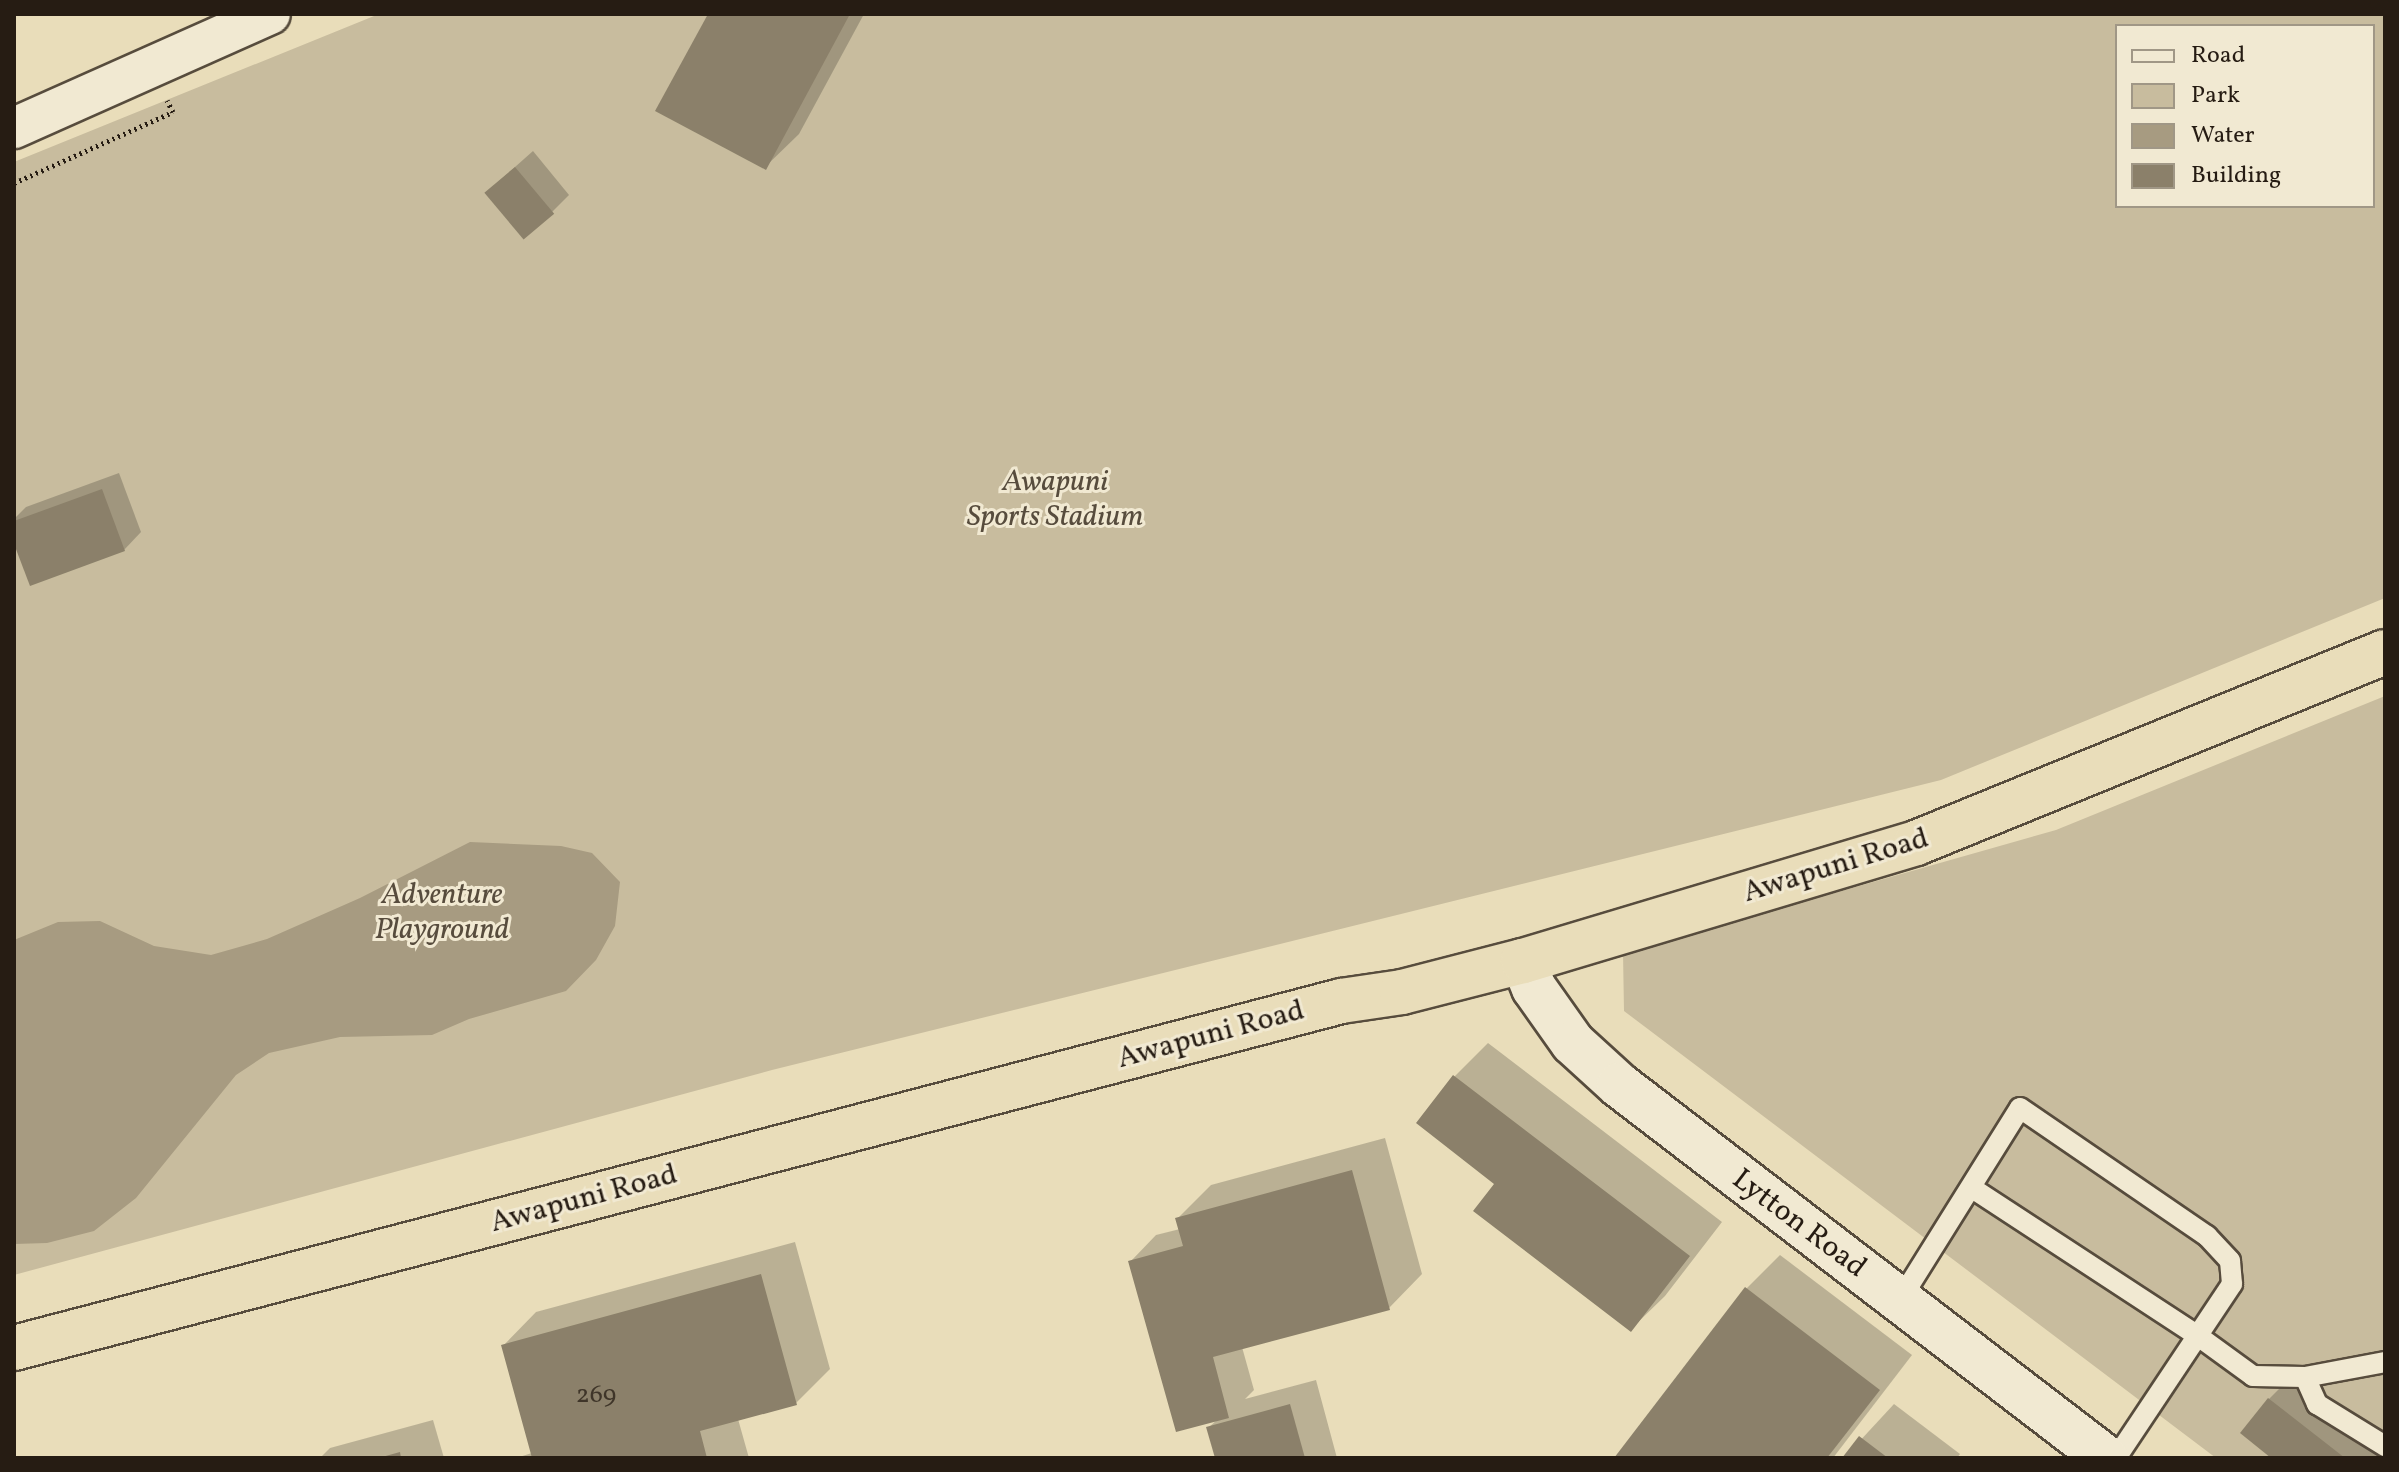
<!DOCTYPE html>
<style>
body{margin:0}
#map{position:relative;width:2399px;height:1472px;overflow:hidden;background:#e9ddba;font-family:Vollkorn,serif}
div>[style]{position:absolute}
.green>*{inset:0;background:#c8bc9e}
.water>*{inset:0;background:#a79b81}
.shadow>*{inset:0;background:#0003}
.building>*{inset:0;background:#8b806a;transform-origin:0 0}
.path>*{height:5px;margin-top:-2.5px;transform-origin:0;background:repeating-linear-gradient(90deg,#261c13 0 2px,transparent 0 6px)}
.roads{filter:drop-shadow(2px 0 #574c3d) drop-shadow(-2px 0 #574c3d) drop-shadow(0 2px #574c3d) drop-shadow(0 -2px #574c3d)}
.service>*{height:20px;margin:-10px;padding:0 10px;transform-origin:10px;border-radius:10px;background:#f1e9d2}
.minor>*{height:40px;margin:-20px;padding:0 20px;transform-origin:20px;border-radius:20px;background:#f1e9d2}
.secondary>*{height:44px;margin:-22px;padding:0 22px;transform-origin:22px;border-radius:22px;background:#f1e9d2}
.trunk>*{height:44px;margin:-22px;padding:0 22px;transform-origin:22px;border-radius:22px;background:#e9ddba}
span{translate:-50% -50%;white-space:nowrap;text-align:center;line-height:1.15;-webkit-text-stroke:6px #f1e9d2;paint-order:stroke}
.number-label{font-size:26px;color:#3f3529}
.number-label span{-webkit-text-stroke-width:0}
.park-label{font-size:30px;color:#574c3d;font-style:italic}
.street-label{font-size:30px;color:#261c13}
.frame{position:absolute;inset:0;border:16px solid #261c13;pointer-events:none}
.legend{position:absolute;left:2115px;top:24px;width:260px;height:184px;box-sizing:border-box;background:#f1e9d2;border:2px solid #a09786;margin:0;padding:10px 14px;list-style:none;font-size:24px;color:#261c13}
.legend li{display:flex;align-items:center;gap:16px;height:40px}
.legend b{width:40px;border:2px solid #a09786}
</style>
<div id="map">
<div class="green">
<div style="clip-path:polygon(evenodd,379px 14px,2385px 14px,2385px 598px,1941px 780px,772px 1070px,14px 1275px,14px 162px,379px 14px,2117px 26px,2373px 26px,2373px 206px,2117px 206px,2117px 26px)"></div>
<div style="clip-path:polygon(2385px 696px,2385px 1458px,2216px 1458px,1624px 1011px,1623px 953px,2056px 830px)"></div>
</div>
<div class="water">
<div style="clip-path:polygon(470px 842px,561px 846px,592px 853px,620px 882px,615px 926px,596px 960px,566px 991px,469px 1019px,432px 1035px,340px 1037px,269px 1053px,236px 1075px,136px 1198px,94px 1231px,47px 1243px,14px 1244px,14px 940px,58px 922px,100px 921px,154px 946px,211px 955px,267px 939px,360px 898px)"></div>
</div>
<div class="shadow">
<div style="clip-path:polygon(710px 14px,864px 14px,799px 134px,765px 167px)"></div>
<div style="clip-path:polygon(533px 151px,569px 195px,552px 212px,487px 192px)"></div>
<div style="clip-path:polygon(119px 473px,141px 532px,124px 550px,14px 538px,14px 519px,26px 507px)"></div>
<div style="clip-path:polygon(1488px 1043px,1722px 1222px,1665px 1296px,1631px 1329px,1497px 1183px,1418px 1123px,1455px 1076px)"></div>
<div style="clip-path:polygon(1385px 1138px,1422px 1274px,1389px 1308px,1242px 1347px,1254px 1390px,1245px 1399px,1316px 1380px,1337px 1458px,1217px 1458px,1208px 1428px,1218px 1419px,1131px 1261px,1156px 1235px,1180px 1229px,1177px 1219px,1211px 1185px)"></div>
<div style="clip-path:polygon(795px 1242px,830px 1369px,796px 1403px,738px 1419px,749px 1458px,516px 1458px,532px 1453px,503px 1346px,536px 1312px)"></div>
<div style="clip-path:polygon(1780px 1255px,1912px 1355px,1833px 1458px,1616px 1458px,1746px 1289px)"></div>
<div style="clip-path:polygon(2295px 1373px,2385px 1444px,2385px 1458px,2274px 1458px,2269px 1399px)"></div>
<div style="clip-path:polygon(1894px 1404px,1960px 1454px,1957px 1458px,1844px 1458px)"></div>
<div style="clip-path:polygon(433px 1420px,444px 1458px,320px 1458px,330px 1448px)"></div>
</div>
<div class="building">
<div style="clip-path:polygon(708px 14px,850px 14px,766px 170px,655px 111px)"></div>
<div style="left:515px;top:167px;width:61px;height:40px;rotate:50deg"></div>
<div style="clip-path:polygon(102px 489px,125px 551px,30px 586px,14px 544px,14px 521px)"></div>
<div style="clip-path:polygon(1453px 1075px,1690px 1256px,1631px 1332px,1473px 1211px,1494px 1184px,1416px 1123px)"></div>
<div style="clip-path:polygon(1352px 1170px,1390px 1310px,1213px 1357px,1229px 1418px,1176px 1432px,1128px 1261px,1183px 1246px,1175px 1218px)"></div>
<div style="clip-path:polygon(761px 1274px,797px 1405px,700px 1431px,707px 1458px,532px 1458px,501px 1345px)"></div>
<div style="clip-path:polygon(1745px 1287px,1880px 1390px,1827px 1458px,1614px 1458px)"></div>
<div style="clip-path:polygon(2268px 1398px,2345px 1458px,2271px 1458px,2240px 1433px)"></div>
<div style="clip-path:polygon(1290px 1404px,1305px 1458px,1215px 1458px,1206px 1427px)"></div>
<div style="clip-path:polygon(1859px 1436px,1888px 1458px,1842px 1458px)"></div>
<div style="clip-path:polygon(400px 1452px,401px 1458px,382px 1458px,382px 1457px)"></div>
</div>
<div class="path">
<div style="left:14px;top:183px;width:174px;rotate:-24.1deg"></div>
<div style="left:173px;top:112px;width:13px;rotate:-117deg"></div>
</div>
<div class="roads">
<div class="service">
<div style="left:1972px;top:1188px;width:270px;rotate:33.2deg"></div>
<div style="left:2198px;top:1336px;width:68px;rotate:36deg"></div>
<div style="left:2253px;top:1376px;width:52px;rotate:1.1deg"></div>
<div style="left:2305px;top:1377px;width:81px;rotate:-10.6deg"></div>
<div style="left:1900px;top:1300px;width:226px;rotate:-58deg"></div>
<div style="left:2020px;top:1108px;width:227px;rotate:34.4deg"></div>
<div style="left:2207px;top:1236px;width:34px;rotate:47deg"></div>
<div style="left:2230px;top:1261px;width:23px;rotate:85deg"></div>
<div style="left:2232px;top:1284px;width:209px;rotate:123.7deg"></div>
<div style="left:2305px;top:1377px;width:30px;rotate:66deg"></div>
<div style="left:2317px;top:1404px;width:80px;rotate:31.7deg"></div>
</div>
<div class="minor">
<div style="left:14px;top:128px;width:280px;rotate:-24deg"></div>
</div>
<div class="secondary">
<div style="left:1523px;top:961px;width:29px;rotate:68deg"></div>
<div style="left:1534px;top:988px;width:67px;rotate:54.7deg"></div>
<div style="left:1573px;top:1043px;width:62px;rotate:42.4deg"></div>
<div style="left:1619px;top:1085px;width:613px;rotate:37.45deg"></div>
</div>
<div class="trunk">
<div style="left:14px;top:1348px;width:1372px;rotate:-14.65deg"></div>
<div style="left:1341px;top:1001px;width:62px;rotate:-8.4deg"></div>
<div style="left:1402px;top:992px;width:125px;rotate:-14.4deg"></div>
<div style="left:1523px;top:961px;width:410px;rotate:-16.7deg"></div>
<div style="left:1916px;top:843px;width:506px;rotate:-22.16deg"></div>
</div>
</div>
<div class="number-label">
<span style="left:596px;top:1396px">269</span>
</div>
<div class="park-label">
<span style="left:1055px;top:499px">Awapuni<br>Sports Stadium</span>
<span style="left:442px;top:912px">Adventure<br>Playground</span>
</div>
<div class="street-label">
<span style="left:1836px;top:866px;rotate:-17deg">Awapuni Road</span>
<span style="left:1211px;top:1035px;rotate:-15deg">Awapuni Road</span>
<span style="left:584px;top:1199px;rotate:-15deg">Awapuni Road</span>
<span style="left:1799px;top:1224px;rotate:37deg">Lytton Road</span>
</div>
<div class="frame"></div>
<ul class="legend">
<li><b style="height:10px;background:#f1e9d2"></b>Road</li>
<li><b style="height:22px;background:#c8bc9e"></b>Park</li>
<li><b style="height:22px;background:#a79b81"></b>Water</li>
<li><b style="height:22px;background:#8b806a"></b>Building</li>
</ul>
</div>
